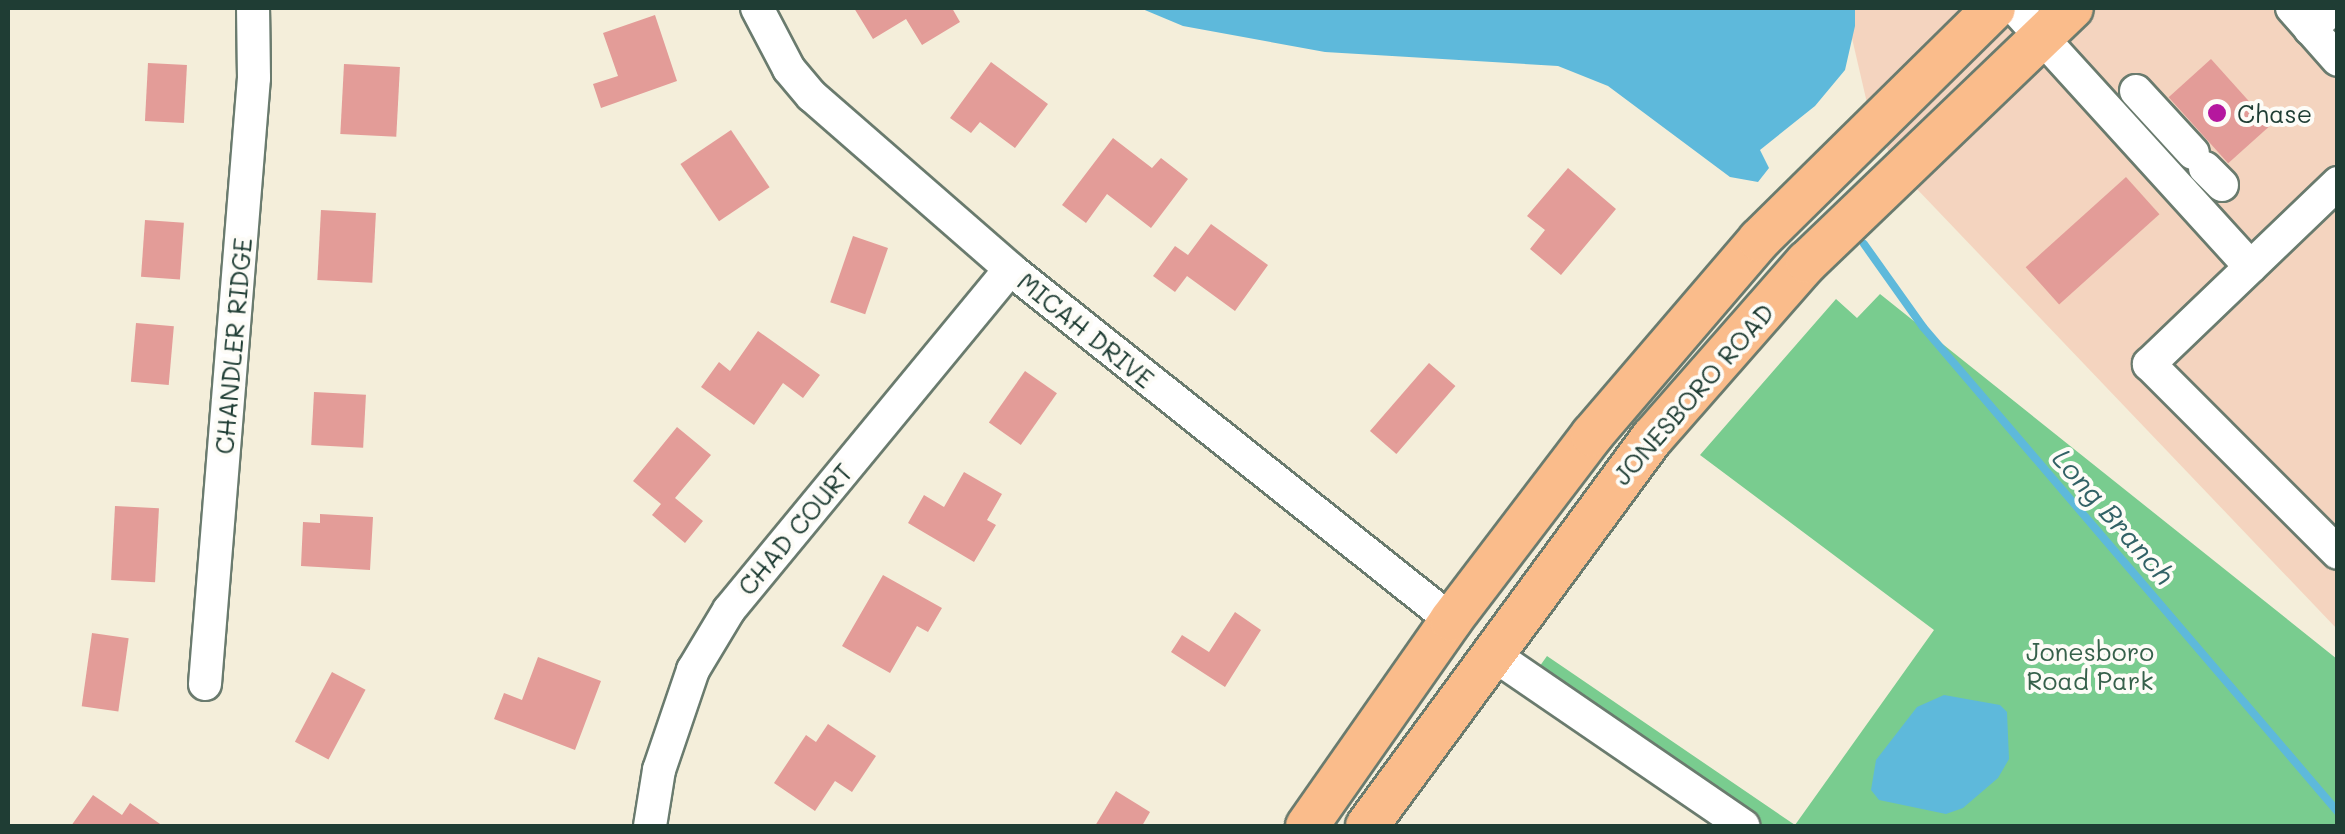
<!DOCTYPE html>
<style>
body{margin:0}
#map{position:relative;width:2345px;height:834px;overflow:hidden;background:#f4eeda;font-family:Mali,sans-serif}
div>[style]{position:absolute}
.built>*{inset:0;background:#f4d4bf}
.green>*{inset:0;background:#79cc8f}
.water>*{inset:0;background:#5eb9db}
.stream>*{height:8px;margin:-4px;padding:0 4px;transform-origin:4px;border-radius:4px;background:#5eb9db}
.building>*{inset:0;background:#e39c98;transform-origin:0 0}
.roads{filter:drop-shadow(2px 0 #6a7b6e) drop-shadow(-2px 0 #6a7b6e) drop-shadow(0 2px #6a7b6e) drop-shadow(0 -2px #6a7b6e)}
.minor>*{height:32px;margin:-16px;padding:0 16px;transform-origin:16px;border-radius:16px;background:#fff}
.major>*{height:42px;margin:-21px;padding:0 21px;transform-origin:21px;border-radius:21px;background:#fabc8b}
.dots>*{width:28px;height:28px;translate:-50% -50%;box-sizing:border-box;border:5px solid #fdfcf7;border-radius:50%}
span{translate:-50% -50%;white-space:nowrap;text-align:center;line-height:1.15;-webkit-text-stroke:8px #fdfcf7;paint-order:stroke}
.poi-label{font-size:25px;color:#1f3d34}
.left{translate:0 -50%;text-align:left}
.street-label{font-size:25px;color:#1f3d34}
.park-label{font-size:25px;color:#36614b}
.water-label{font-size:28px;color:#326266;font-style:italic}
.frame{position:absolute;inset:0;border:10px solid #1f3d34;pointer-events:none}
</style>
<div id="map">
<div class="built">
<div style="clip-path:polygon(1845px 8px,2337px 8px,2337px 629px,1895px 166px,1867px 103px)"></div>
</div>
<div class="green">
<div style="clip-path:polygon(1880px 294px,2337px 659px,2337px 826px,1713px 826px,1522px 691px,1547px 656px,1795px 825px,1934px 630px,1700px 455px,1836px 299px,1857px 318px)"></div>
</div>
<div class="water">
<div style="clip-path:polygon(1140px 8px,1855px 8px,1855px 26px,1845px 70px,1815px 106px,1760px 150px,1769px 168px,1758px 182px,1730px 177px,1608px 86px,1558px 66px,1325px 52px,1183px 26px)"></div>
<div style="clip-path:polygon(1944px 695px,2000px 705px,2007px 712px,2009px 759px,1998px 778px,1963px 808px,1946px 814px,1879px 800px,1871px 790px,1876px 760px,1917px 707px)"></div>
</div>
<div class="stream">
<div style="left:1864px;top:244px;width:102px;rotate:54.6deg"></div>
<div style="left:1923px;top:327px;width:638px;rotate:49.45deg"></div>
</div>
<div class="building">
<div style="clip-path:polygon(854px 8px,952px 8px,960px 22px,922px 45px,906px 19px,873px 39px)"></div>
<div style="clip-path:polygon(655px 15px,677px 81px,601px 108px,593px 84px,618px 76px,603px 33px)"></div>
<div style="left:2211px;top:59px;width:89px;height:57px;rotate:48deg"></div>
<div style="clip-path:polygon(991px 62px,1048px 104px,1015px 148px,980px 122px,971px 133px,950px 118px)"></div>
<div style="left:148px;top:63px;width:39px;height:58px;rotate:3deg"></div>
<div style="left:344px;top:64px;width:56px;height:70px;rotate:3deg"></div>
<div style="left:731px;top:130px;width:69px;height:61px;rotate:56deg"></div>
<div style="clip-path:polygon(1113px 138px,1152px 168px,1161px 158px,1188px 179px,1151px 228px,1107px 194px,1086px 223px,1062px 205px)"></div>
<div style="clip-path:polygon(1568px 168px,1616px 209px,1561px 275px,1530px 249px,1545px 230px,1527px 216px)"></div>
<div style="left:2126px;top:177px;width:50px;height:135px;rotate:48deg"></div>
<div style="left:321px;top:210px;width:55px;height:70px;rotate:3deg"></div>
<div style="left:145px;top:220px;width:39px;height:57px;rotate:4deg"></div>
<div style="clip-path:polygon(1211px 224px,1268px 265px,1235px 311px,1187px 276px,1175px 292px,1153px 276px,1175px 246px,1188px 255px)"></div>
<div style="left:853px;top:236px;width:37px;height:70px;rotate:19deg"></div>
<div style="left:136px;top:323px;width:38px;height:59px;rotate:5deg"></div>
<div style="clip-path:polygon(758px 331px,820px 375px,803px 398px,783px 383px,754px 425px,701px 387px,719px 362px,730px 371px)"></div>
<div style="left:1429px;top:363px;width:35px;height:90px;rotate:41deg"></div>
<div style="left:1025px;top:371px;width:39px;height:63px;rotate:35deg"></div>
<div style="left:314px;top:392px;width:52px;height:53px;rotate:3deg"></div>
<div style="clip-path:polygon(677px 427px,711px 455px,675px 498px,703px 521px,685px 543px,652px 515px,661px 504px,633px 481px)"></div>
<div style="clip-path:polygon(964px 472px,1002px 494px,987px 520px,996px 525px,974px 562px,908px 523px,924px 495px,944px 507px)"></div>
<div style="left:115px;top:506px;width:44px;height:74px;rotate:3deg"></div>
<div style="clip-path:polygon(320px 514px,373px 517px,370px 570px,301px 566px,303px 522px,320px 523px)"></div>
<div style="clip-path:polygon(883px 575px,942px 608px,928px 632px,917px 626px,890px 673px,842px 646px)"></div>
<div style="clip-path:polygon(1235px 612px,1261px 630px,1225px 687px,1171px 652px,1182px 635px,1209px 652px)"></div>
<div style="left:92px;top:633px;width:37px;height:74px;rotate:8deg"></div>
<div style="clip-path:polygon(538px 657px,601px 681px,575px 750px,494px 719px,504px 693px,522px 700px)"></div>
<div style="left:332px;top:672px;width:38px;height:79px;rotate:28deg"></div>
<div style="clip-path:polygon(828px 724px,876px 756px,852px 792px,835px 781px,815px 811px,774px 783px,806px 735px,816px 742px)"></div>
<div style="clip-path:polygon(1116px 791px,1150px 812px,1142px 826px,1095px 826px)"></div>
<div style="clip-path:polygon(93px 795px,122px 815px,130px 803px,163px 826px,71px 826px)"></div>
</div>
<div class="roads">
<div class="minor">
<div style="left:757px;top:8px;width:69px;rotate:62.3deg"></div>
<div style="left:789px;top:69px;width:35px;rotate:50deg"></div>
<div style="left:812px;top:96px;width:263px;rotate:41.1deg"></div>
<div style="left:1010px;top:269px;width:564px;rotate:38.52deg"></div>
<div style="left:2015px;top:8px;width:350px;rotate:47.7deg"></div>
<div style="left:2292px;top:8px;width:69px;rotate:48.5deg"></div>
<div style="left:2310px;top:29px;width:31px;rotate:-42deg"></div>
<div style="left:2136px;top:91px;width:84px;rotate:47.4deg"></div>
<div style="left:2205px;top:168px;width:24px;rotate:45deg"></div>
<div style="left:2338px;top:183px;width:262px;rotate:136.2deg"></div>
<div style="left:2149px;top:364px;width:267px;rotate:45deg"></div>
<div style="left:1491px;top:653px;width:306px;rotate:34.4deg"></div>
<div style="left:205px;top:684px;width:608px;rotate:-85.38deg"></div>
<div style="left:254px;top:78px;width:70px;rotate:-90.8deg"></div>
<div style="left:650px;top:826px;width:57px;rotate:-80.9deg"></div>
<div style="left:659px;top:770px;width:106px;rotate:-71.2deg"></div>
<div style="left:693px;top:670px;width:70px;rotate:-59deg"></div>
<div style="left:729px;top:610px;width:442px;rotate:-50.5deg"></div>
</div>
<div class="major">
<div style="left:1307px;top:826px;width:251px;rotate:-55deg"></div>
<div style="left:1451px;top:620px;width:233px;rotate:-52.7deg"></div>
<div style="left:1592px;top:435px;width:257px;rotate:-49.4deg"></div>
<div style="left:1759px;top:240px;width:330px;rotate:-44.6deg"></div>
<div style="left:1367px;top:826px;width:483px;rotate:-53.7deg"></div>
<div style="left:1653px;top:437px;width:233px;rotate:-48.7deg"></div>
<div style="left:1807px;top:262px;width:367px;rotate:-43.8deg"></div>
</div>
</div>
<div class="dots">
<div style="left:2217px;top:113px;background:#b5179e"></div>
</div>
<div class="poi-label">
<span class="left" style="left:2237px;top:113px">Chase</span>
</div>
<div class="street-label">
<span style="left:1086px;top:330px;rotate:39deg">MICAH DRIVE</span>
<span style="left:233px;top:346px;rotate:-85deg">CHANDLER RIDGE</span>
<span style="left:1693px;top:394px;rotate:-49deg">JONESBORO ROAD</span>
<span style="left:795px;top:529px;rotate:-50deg">CHAD COURT</span>
</div>
<div class="park-label">
<span style="left:2090px;top:666px">Jonesboro<br>Road Park</span>
</div>
<div class="water-label">
<span style="left:2114px;top:516px;rotate:49deg">Long Branch</span>
</div>
<div class="frame"></div>
</div>
